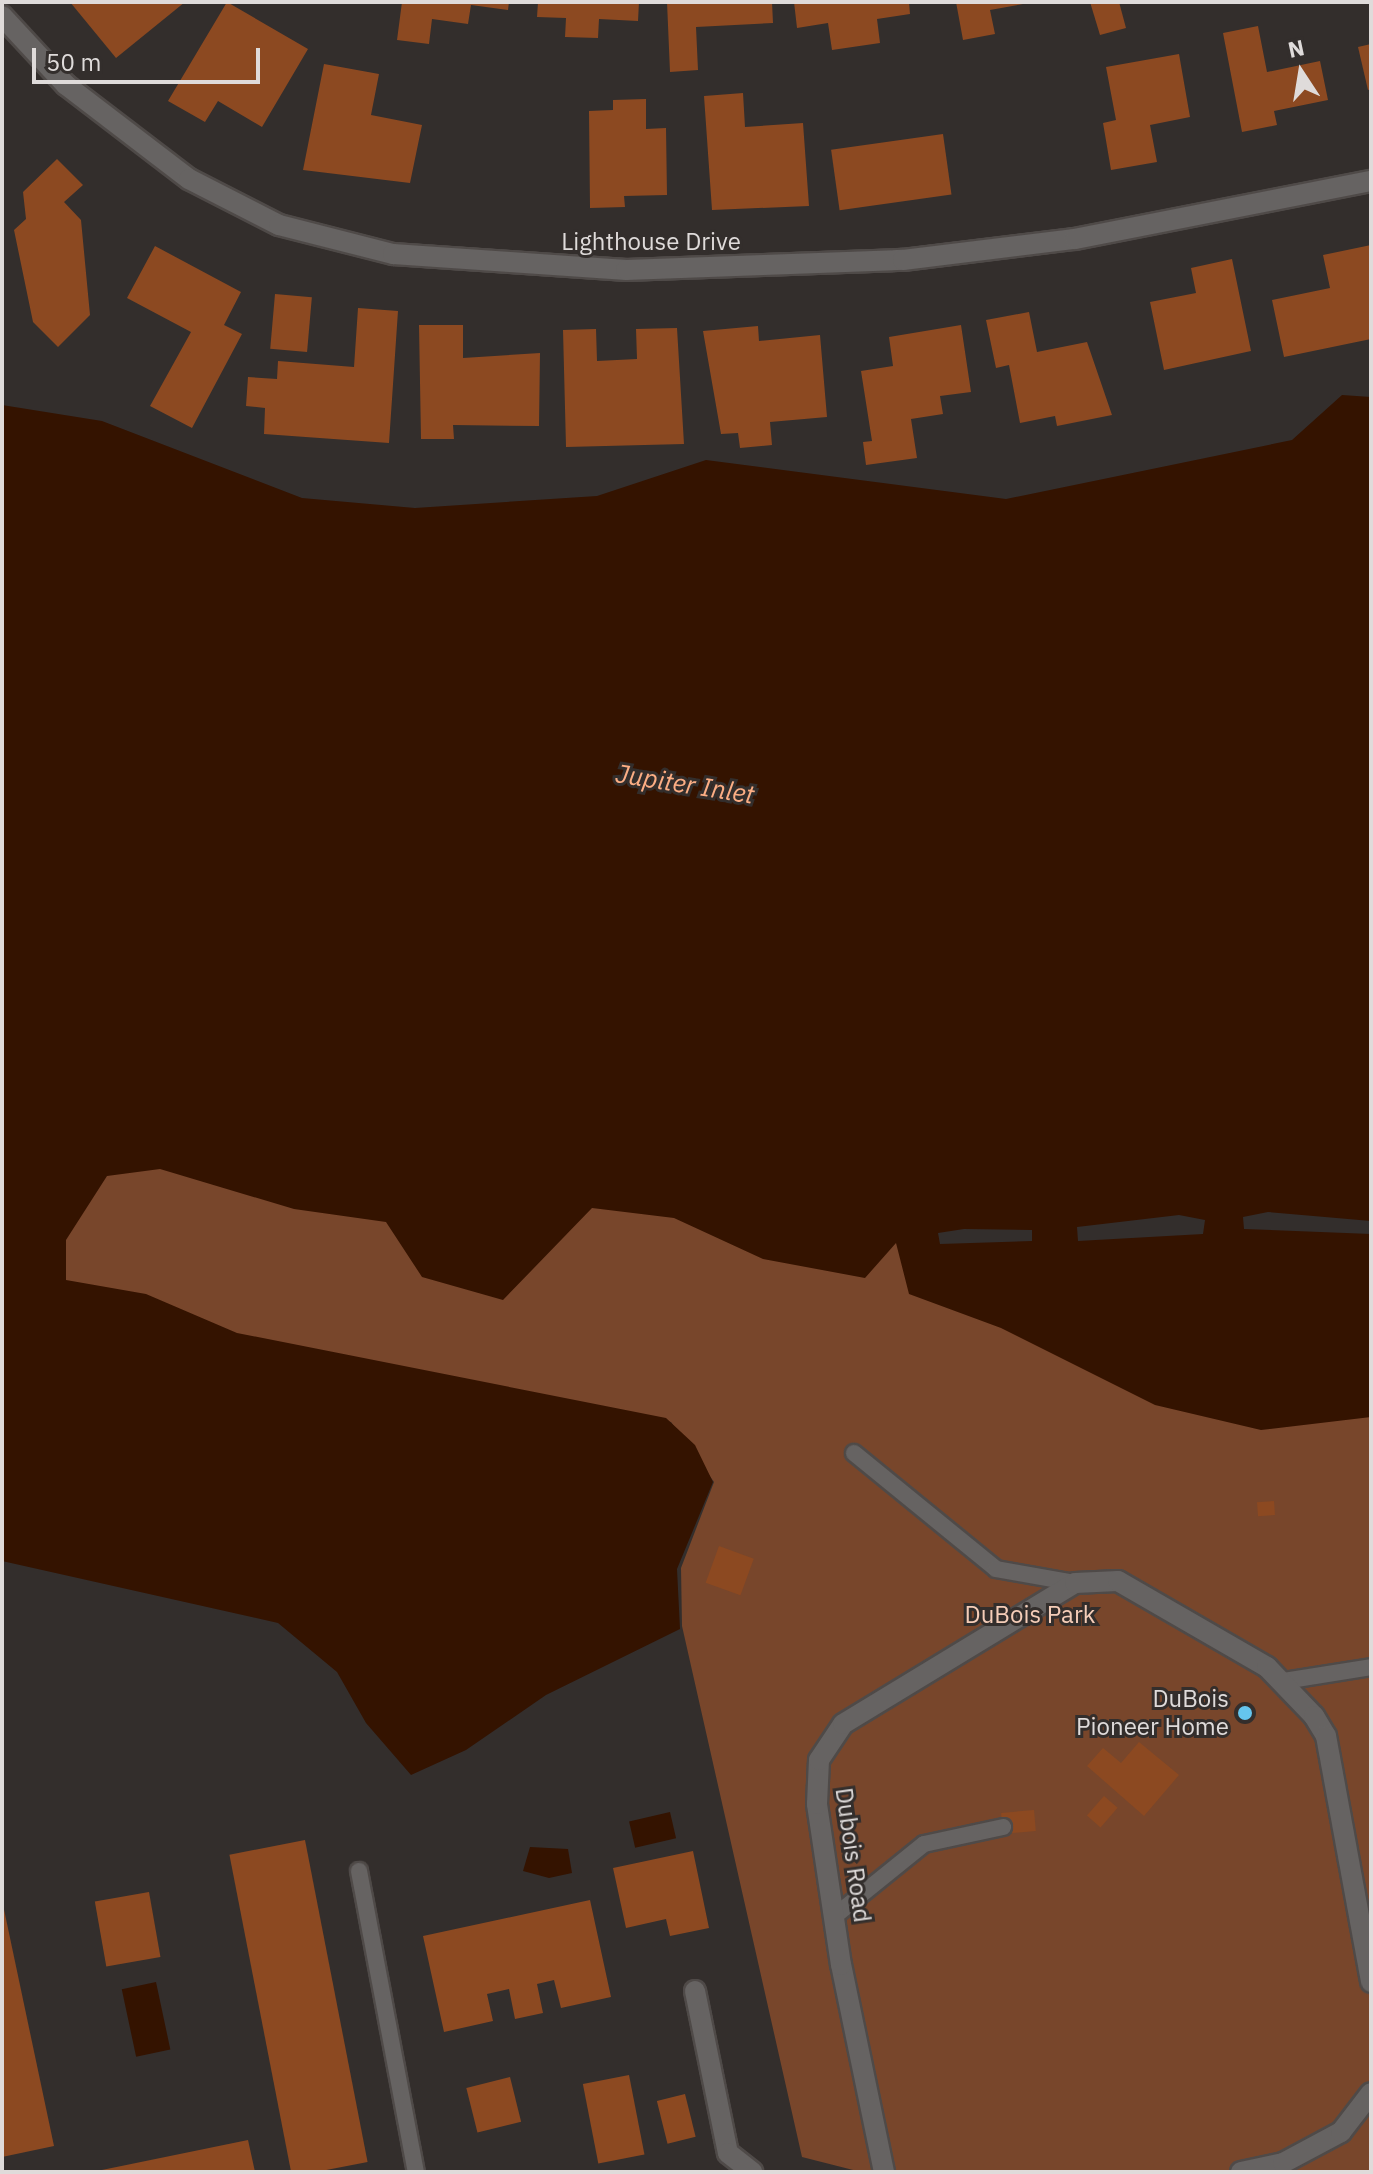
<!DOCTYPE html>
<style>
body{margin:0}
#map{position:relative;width:1373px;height:2174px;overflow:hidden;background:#332e2c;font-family:"IBM Plex Sans",sans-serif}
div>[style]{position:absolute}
.green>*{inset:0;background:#78462b}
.water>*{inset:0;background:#341300;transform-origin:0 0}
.pier>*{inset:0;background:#332e2c}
.building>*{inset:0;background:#8c4921;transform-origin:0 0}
.roads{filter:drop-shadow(2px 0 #4f4a48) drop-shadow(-2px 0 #4f4a48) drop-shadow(0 2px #4f4a48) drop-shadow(0 -2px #4f4a48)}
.lane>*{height:16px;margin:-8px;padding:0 8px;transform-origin:8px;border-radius:8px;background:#666362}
.street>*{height:20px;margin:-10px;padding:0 10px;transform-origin:10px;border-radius:10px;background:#666362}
.dots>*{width:22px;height:22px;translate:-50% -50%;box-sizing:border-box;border:4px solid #332e2c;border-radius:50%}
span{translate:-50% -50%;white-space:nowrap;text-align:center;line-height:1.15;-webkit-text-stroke:6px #332e2c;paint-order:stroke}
.street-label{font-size:24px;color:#dfdbda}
.park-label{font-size:24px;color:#f5cdb8}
.poi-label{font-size:24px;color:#dfdbda}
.right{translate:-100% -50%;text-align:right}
.water-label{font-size:26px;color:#fcae84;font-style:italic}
.frame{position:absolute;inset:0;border:4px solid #dfdbda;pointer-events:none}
.north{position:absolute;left:1261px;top:32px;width:80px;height:80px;-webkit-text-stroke:6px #332e2c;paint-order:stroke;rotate:348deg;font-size:22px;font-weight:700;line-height:32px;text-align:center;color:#dfdbda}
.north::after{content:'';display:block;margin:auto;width:28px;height:36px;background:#dfdbda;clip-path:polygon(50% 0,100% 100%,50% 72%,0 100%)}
.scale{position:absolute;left:32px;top:48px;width:228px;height:36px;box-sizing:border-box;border:4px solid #dfdbda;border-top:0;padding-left:10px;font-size:24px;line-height:28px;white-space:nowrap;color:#dfdbda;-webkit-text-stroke:6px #332e2c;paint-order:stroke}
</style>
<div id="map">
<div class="green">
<div style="clip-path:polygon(158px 1167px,405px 1175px,896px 1239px,1371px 1222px,1371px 2172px,861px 2172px,802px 2157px,682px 1626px,681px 1568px,714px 1482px,671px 1422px,181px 1323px,65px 1282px,61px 1241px,105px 1174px)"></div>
</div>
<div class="water">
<div style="clip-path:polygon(1342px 395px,1371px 397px,1371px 1417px,1261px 1430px,1155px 1405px,1001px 1328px,909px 1294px,896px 1243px,865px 1278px,763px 1259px,674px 1218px,592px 1208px,503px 1300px,422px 1277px,386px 1222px,294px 1209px,160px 1169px,107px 1176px,66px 1240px,66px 1280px,146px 1294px,237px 1333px,666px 1418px,695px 1445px,713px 1482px,677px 1569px,680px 1629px,546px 1695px,466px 1750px,411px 1775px,366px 1723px,337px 1672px,278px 1623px,2px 1561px,2px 405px,102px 421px,302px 498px,415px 508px,597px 496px,706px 460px,1006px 499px,1292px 440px)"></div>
<div style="left:670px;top:1812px;width:27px;height:42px;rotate:77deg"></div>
<div style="clip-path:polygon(530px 1847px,568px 1849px,572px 1873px,549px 1878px,523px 1871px)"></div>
<div style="left:156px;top:1982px;width:69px;height:35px;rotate:78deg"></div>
</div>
<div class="pier">
<div style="clip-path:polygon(1268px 1212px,1371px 1221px,1371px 1234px,1244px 1229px,1243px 1217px)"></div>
<div style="clip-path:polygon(1179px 1215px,1205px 1220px,1203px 1234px,1078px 1241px,1077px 1227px)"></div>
<div style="clip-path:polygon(964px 1229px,1032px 1230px,1032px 1241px,940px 1244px,938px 1233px)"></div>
</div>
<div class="building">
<div style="clip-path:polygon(70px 2px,185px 2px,116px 58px)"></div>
<div style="clip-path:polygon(227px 2px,308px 49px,262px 127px,218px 101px,205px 122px,168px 101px)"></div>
<div style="clip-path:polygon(402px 2px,509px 2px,508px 10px,471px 5px,468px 24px,432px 19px,429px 44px,397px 40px)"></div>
<div style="clip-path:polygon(538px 2px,639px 2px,638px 21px,599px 19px,598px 38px,565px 37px,566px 18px,537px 17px)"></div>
<div style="clip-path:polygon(667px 2px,772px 2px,773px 23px,696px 27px,698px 70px,670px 72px)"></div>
<div style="clip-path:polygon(794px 2px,909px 2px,910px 14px,877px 19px,880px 43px,832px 50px,828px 23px,797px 28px)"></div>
<div style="clip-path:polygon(956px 2px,1023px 2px,1023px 4px,990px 10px,995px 34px,963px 40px)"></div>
<div style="clip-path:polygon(1090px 2px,1119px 2px,1126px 28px,1100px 35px)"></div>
<div style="clip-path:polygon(1258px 26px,1267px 72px,1320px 61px,1328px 100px,1274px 111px,1277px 125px,1242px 132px,1223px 33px)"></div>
<div style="clip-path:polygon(1371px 44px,1371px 89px,1368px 90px,1358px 47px)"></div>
<div style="clip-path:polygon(1179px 54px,1190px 117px,1150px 125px,1157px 162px,1111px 170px,1103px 123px,1116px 120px,1106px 67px)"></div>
<div style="clip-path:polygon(324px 64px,379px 74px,371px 115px,422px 125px,410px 183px,303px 170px)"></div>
<div style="clip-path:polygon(743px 93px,745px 127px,803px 123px,809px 206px,712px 210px,704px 96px)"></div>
<div style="clip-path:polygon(646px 99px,646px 129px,666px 128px,667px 195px,624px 196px,625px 207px,590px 208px,589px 111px,613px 110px,613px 100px)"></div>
<div style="left:943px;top:134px;width:61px;height:113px;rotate:82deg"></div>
<div style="clip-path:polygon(57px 159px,83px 185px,64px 202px,81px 220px,90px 315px,58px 347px,33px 322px,14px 230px,26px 219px,23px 192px)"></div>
<div style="clip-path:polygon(1371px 245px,1371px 339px,1284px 357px,1272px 300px,1330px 288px,1323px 255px)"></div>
<div style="clip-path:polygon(155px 246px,241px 292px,224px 325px,242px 334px,192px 428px,150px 406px,191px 332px,127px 298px)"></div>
<div style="clip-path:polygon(1232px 259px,1251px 351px,1164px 370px,1150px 302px,1196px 293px,1191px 268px)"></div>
<div style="left:275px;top:294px;width:37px;height:55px;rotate:5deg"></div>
<div style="clip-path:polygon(358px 308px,398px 311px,389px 443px,264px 434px,265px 408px,246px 406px,248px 377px,277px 379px,278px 361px,354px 367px)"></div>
<div style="clip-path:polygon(1029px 312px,1037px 352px,1087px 342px,1112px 415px,1057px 426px,1055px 416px,1020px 423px,1009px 365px,996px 368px,986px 320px)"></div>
<div style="clip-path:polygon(419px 325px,463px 325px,463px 358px,540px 353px,539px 426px,453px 425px,454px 439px,421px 439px)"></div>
<div style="clip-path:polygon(961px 325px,971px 392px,940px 396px,943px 414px,911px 419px,917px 458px,866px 465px,863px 442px,872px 441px,861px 371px,893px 366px,889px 337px)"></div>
<div style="clip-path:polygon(758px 326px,759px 341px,820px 335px,827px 417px,770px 422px,772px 445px,740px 448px,738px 433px,721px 434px,703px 331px)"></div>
<div style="clip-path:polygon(677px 328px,684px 444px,566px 447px,563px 330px,596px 329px,597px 361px,637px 359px,636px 329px)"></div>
<div style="left:1274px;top:1501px;width:14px;height:17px;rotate:86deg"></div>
<div style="left:719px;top:1546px;width:37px;height:39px;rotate:20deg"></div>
<div style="clip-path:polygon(1139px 1742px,1179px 1775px,1144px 1816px,1087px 1766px,1103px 1748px,1121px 1763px)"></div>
<div style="left:1104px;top:1796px;width:18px;height:26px;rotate:41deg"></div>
<div style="left:1034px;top:1810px;width:21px;height:33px;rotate:85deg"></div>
<div style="left:305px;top:1840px;width:328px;height:77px;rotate:79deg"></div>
<div style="clip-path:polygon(693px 1851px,709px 1928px,670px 1936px,666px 1919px,626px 1928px,613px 1868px)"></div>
<div style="left:149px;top:1892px;width:66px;height:55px;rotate:80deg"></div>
<div style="clip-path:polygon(2px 1900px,54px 2146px,2px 2157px)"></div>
<div style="clip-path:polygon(590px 1900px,611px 1997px,561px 2008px,554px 1980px,537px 1984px,543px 2013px,515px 2019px,509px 1989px,487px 1994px,493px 2021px,444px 2032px,423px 1936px)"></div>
<div style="left:629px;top:2075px;width:81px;height:47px;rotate:79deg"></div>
<div style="left:510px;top:2077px;width:46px;height:45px;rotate:76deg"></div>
<div style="left:685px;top:2094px;width:44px;height:29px;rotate:76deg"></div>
<div style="clip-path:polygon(248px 2140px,255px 2172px,97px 2172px,97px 2171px)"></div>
</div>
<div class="roads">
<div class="lane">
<div style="left:854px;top:1453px;width:183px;rotate:39.2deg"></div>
<div style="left:996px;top:1569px;width:80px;rotate:10deg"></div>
<div style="left:1284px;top:1681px;width:88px;rotate:-9.1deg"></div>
<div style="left:359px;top:1871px;width:306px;rotate:79.3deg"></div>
<div style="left:836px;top:1915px;width:113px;rotate:-38.9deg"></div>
<div style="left:924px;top:1844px;width:81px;rotate:-12.1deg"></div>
</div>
<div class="street">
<div style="left:2px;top:16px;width:94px;rotate:47.2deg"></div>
<div style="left:66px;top:85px;width:155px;rotate:37.4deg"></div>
<div style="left:189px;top:179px;width:101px;rotate:27.1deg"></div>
<div style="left:279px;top:225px;width:118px;rotate:14.3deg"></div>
<div style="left:393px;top:254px;width:234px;rotate:3.9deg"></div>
<div style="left:626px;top:270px;width:277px;rotate:-2.1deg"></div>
<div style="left:903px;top:260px;width:173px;rotate:-7deg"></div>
<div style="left:1075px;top:239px;width:302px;rotate:-11.1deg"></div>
<div style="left:695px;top:1991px;width:165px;rotate:78.5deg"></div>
<div style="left:728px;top:2153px;width:31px;rotate:38deg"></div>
<div style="left:884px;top:2172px;width:211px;rotate:-101.7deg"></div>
<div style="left:841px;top:1965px;width:163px;rotate:-98.5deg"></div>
<div style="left:817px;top:1804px;width:44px;rotate:-87.4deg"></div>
<div style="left:819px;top:1760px;width:43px;rotate:-56.3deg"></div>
<div style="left:843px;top:1724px;width:271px;rotate:-31.3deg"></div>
<div style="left:1075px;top:1583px;width:43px;rotate:-2.7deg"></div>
<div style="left:1118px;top:1581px;width:172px;rotate:30deg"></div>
<div style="left:1267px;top:1667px;width:68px;rotate:46.2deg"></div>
<div style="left:1314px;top:1716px;width:23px;rotate:59deg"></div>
<div style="left:1326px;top:1736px;width:250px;rotate:79.6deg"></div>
<div style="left:1241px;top:2172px;width:43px;rotate:-12.1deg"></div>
<div style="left:1283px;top:2163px;width:66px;rotate:-28.1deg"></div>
<div style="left:1341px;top:2132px;width:49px;rotate:-52.4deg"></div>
</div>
</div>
<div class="dots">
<div style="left:1245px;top:1713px;background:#65c5ee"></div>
</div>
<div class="street-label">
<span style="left:651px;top:242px">Lighthouse Drive</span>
<span style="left:853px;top:1855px;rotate:82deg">Dubois Road</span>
</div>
<div class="park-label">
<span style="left:1030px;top:1615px">DuBois Park</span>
</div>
<div class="poi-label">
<span class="right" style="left:1229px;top:1713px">DuBois<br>Pioneer Home</span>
</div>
<div class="water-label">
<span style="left:685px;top:784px;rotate:9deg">Jupiter Inlet</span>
</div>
<div class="frame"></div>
<div class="north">N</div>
<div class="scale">50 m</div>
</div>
